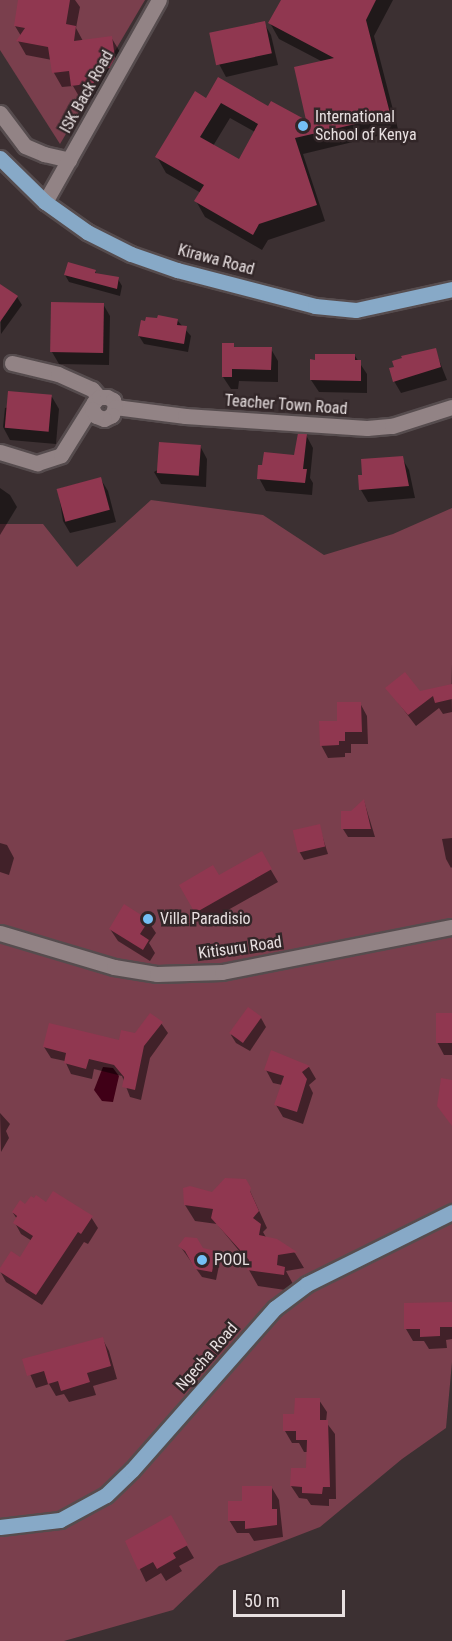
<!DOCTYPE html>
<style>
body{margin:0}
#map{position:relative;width:452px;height:1641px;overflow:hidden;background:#3c3032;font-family:"Roboto Condensed",sans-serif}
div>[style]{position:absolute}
.green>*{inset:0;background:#7a3f4d}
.water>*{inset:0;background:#400017}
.shadow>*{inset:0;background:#0007}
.building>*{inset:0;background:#903750;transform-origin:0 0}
.roads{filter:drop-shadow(2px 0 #564c4e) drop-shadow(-2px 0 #564c4e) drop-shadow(0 2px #564c4e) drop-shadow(0 -2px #564c4e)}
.minor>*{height:15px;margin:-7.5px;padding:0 7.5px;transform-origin:7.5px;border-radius:7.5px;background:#928385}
.major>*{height:15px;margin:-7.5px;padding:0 7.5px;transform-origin:7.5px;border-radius:7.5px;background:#87a9c7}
.dots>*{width:16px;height:16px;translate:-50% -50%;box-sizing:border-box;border:3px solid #322628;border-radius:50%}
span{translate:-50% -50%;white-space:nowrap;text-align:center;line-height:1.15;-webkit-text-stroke:5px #322628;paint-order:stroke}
.street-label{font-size:16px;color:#e8e0e1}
.poi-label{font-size:16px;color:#e8e0e1}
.left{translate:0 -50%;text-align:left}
.scale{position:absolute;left:233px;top:1590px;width:112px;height:27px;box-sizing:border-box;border:3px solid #e8e0e1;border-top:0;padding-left:8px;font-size:18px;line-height:21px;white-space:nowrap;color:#e8e0e1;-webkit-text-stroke:4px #322628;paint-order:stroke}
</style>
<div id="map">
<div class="green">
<div style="clip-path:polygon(0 0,145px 0,60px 144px,0 50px)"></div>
<div style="clip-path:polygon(151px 500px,263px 515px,324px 555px,393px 534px,452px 508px,452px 1362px,446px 1428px,402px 1459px,320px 1527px,219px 1566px,173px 1610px,64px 1641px,0 1641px,0 524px,43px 524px,77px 567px)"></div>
</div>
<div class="water">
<div style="clip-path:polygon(103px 1067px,113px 1068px,119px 1076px,113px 1102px,102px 1101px,94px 1090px)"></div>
</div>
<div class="shadow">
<div style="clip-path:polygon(20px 0,75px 0,80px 7px,76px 28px,83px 41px,111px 37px,120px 52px,123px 73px,118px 82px,100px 85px,101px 97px,81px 100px,73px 86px,62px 87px,54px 73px,52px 60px,26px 55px,18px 41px,21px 36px,15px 26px)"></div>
<div style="clip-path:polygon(evenodd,282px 0,393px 0,374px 36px,400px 137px,388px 139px,386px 134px,303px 154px,325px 221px,268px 240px,262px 250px,205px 217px,196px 201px,201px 193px,166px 173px,157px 157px,207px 100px,268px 108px,308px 123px,323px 62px,279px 39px,270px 23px,282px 0,230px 118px,255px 132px,239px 161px,213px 146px,230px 118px)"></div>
<div style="clip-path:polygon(264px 23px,271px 35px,278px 65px,226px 77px,219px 64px)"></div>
<div style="clip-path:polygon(95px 271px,97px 275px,118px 279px,122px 286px,120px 296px,69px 282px,65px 275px)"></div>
<div style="clip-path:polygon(0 286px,17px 297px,22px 305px,1px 334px)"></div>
<div style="clip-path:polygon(103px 304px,110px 316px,109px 365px,59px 364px,52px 352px)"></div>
<div style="clip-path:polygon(177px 320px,191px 336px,188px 352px,144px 344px,139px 336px)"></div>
<div style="clip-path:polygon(233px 345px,235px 348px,271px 349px,278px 361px,278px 382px,239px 381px,238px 389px,231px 389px,223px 377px)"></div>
<div style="clip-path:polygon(435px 350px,447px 380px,401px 393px,394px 381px)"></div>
<div style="clip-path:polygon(355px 356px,367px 374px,367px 393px,319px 392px,311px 380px)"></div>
<div style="clip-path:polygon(52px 397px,59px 409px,56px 444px,10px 440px,3px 427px,5px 408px)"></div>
<div style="clip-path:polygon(306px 435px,313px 448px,310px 478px,313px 483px,312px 495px,266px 491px,259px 478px,295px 457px)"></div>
<div style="clip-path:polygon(200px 446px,207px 459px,206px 487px,161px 484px,154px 472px)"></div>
<div style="clip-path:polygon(402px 458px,409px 470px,415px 498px,368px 502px,361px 490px)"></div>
<div style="clip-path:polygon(100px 478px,108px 491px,116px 522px,70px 533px,63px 521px,58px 489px)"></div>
<div style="clip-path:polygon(0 488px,10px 495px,17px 507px,0 535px)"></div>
<div style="clip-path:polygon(451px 663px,452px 712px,443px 714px,439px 708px,416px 726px,387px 688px,419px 693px,451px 686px)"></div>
<div style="clip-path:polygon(360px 703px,367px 716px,368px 744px,351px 744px,351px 753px,345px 753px,345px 757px,328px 758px,321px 745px,339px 722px)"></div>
<div style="clip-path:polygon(364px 801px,375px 837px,348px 837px,343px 829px,351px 812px)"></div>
<div style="clip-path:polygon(319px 826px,328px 854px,304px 860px,299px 851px)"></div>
<div style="clip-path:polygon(452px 838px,452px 867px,451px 868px,446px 859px,442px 839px)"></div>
<div style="clip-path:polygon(0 843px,7px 845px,14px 858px,9px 875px,0 872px)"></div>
<div style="clip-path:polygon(261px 853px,278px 882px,203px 924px,181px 886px,219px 877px)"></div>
<div style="clip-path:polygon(148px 921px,156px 933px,149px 943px,155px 953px,150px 961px,118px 941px,110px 929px)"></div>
<div style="clip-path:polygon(248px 1010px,261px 1018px,266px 1027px,250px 1051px,236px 1043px,231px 1035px)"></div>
<div style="clip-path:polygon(452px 1014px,452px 1055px,444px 1055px,437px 1042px)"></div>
<div style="clip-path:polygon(161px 1023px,168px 1033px,150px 1058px,141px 1100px,130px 1097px,122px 1076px,94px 1069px,92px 1079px,71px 1074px,65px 1061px,51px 1058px,44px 1047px,120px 1042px)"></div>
<div style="clip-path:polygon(272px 1052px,309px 1067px,316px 1079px,309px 1085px,313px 1093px,303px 1124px,283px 1117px,276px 1105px,282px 1085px,273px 1083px,266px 1070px)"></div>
<div style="clip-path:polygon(0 1113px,10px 1124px,6px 1131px,9px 1138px,1px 1152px)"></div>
<div style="clip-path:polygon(245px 1180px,267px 1228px,263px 1232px,267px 1239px,276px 1240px,295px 1253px,304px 1268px,286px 1271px,293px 1284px,292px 1291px,258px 1286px,249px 1270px,250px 1264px,217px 1224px,195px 1221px,185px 1205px)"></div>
<div style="clip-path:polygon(46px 1204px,91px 1217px,98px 1228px,88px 1244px,84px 1242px,42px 1305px,6px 1282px,0 1271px,20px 1259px,32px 1241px,21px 1234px,15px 1223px,17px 1219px,13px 1213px,26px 1206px)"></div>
<div style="clip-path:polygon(180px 1246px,215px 1252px,220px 1261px,216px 1280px,202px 1277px)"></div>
<div style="clip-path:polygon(452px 1306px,452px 1339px,446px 1340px,447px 1348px,429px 1349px,424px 1341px,413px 1341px,406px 1329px)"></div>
<div style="clip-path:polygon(102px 1338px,109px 1351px,117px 1379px,93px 1386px,96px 1395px,69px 1402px,64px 1394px,56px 1396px,49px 1384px,36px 1388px,24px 1360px)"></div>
<div style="clip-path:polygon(319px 1400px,327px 1412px,326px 1422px,335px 1434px,336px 1499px,329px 1499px,329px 1506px,311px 1505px,307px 1499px,299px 1498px,291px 1486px,307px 1470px,308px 1452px,304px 1452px,299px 1443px,292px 1443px,285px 1431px,296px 1416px)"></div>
<div style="clip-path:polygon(272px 1488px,279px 1500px,283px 1537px,254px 1541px,249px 1533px,237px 1533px,229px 1520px,243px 1502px)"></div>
<div style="clip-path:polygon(170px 1517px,194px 1558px,179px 1566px,182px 1571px,166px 1581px,161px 1573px,146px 1582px,127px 1542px)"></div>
</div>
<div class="building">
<div style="clip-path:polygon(18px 0,70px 0,66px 24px,76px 26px,74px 41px,112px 36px,115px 58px,110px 68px,92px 70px,94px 83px,71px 86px,69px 71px,52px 73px,48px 47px,16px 41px,25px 28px,14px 26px)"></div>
<div style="clip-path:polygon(evenodd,281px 0,376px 0,366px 20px,392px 121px,378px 124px,377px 119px,295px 138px,317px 205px,259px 224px,253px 235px,194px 201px,204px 185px,155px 157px,195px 91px,206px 98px,218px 77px,268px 106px,271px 101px,306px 120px,294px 67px,334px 58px,268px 23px,281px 0,221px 103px,258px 124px,239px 159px,200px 137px,221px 103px)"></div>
<div style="left:265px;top:21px;width:33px;height:57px;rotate:78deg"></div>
<div style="clip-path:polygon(68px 262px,96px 270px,95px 273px,119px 277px,117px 289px,64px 275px)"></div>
<div style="clip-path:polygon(0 284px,18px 296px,0 322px)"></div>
<div style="left:51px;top:302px;width:53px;height:50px;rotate:1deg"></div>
<div style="clip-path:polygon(158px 315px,178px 319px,177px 325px,187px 326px,184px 344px,138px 336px,141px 320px,145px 321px,146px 317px,157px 318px)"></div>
<div style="clip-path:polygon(222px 343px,234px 343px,234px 347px,272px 347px,271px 370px,232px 369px,232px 377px,222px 377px)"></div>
<div style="clip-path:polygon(436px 348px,441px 367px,393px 382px,389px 368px,394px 367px,392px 361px,402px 358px,401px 356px)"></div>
<div style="clip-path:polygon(315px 354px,355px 354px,355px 360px,361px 360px,361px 381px,310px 380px,310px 359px,315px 360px)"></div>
<div style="left:8px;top:391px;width:44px;height:37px;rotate:5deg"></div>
<div style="clip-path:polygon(298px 433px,307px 434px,303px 469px,307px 469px,305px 483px,257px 479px,258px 465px,262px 465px,264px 452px,294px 455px)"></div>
<div style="left:159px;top:442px;width:42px;height:31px;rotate:4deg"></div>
<div style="clip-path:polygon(403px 456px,409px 486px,359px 490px,358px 475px,362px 475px,361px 459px)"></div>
<div style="left:101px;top:477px;width:34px;height:46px;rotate:75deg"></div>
<div style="clip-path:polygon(405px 672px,420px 691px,452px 684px,452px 699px,435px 703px,433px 696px,408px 715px,385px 688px)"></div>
<div style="clip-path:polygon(337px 702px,361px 702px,362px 732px,345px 732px,345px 741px,339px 741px,339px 745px,320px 746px,319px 721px,337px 721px)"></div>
<div style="clip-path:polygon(364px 799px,371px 829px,341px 829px,341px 811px,351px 811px)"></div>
<div style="left:320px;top:824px;width:23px;height:28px;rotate:77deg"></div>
<div style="clip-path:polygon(262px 851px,272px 869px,195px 913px,179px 885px,213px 865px,219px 875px)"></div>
<div style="clip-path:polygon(124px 904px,149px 920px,140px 934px,149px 940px,143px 950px,109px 929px)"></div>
<div style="left:248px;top:1007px;width:17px;height:32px;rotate:36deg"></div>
<div style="clip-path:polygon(150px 1013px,163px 1022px,144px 1046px,135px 1090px,122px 1087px,124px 1077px,114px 1065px,89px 1059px,86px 1069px,64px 1063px,66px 1053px,43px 1047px,49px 1023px,119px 1040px,121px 1030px,135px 1033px)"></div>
<div style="left:436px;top:1013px;width:16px;height:30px"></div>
<div style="clip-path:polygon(271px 1050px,310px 1066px,302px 1072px,307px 1079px,297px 1112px,274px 1105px,284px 1076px,264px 1070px)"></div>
<div style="clip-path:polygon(441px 1078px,452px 1080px,452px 1126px,437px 1106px)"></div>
<div style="clip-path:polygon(225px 1178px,246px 1179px,251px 1188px,250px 1191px,259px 1211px,253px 1218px,261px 1224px,259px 1235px,277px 1239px,297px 1252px,278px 1255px,277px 1265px,285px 1267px,284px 1275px,247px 1270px,249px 1260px,211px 1218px,213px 1209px,184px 1205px,183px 1188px,190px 1186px,212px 1192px)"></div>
<div style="clip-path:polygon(53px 1191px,93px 1216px,81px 1234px,78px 1232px,36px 1295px,0 1272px,0 1268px,11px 1251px,20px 1257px,33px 1236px,13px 1223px,17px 1216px,12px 1212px,20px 1200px,25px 1204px,31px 1196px,34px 1198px,36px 1195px,46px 1202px)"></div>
<div style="clip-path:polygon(185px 1237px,197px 1238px,203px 1248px,216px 1251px,212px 1272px,195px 1269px,185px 1251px,178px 1246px)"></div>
<div style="clip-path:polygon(452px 1302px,452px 1327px,440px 1327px,440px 1336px,420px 1337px,420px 1329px,404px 1329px,404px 1303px)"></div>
<div style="clip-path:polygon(103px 1337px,111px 1366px,87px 1373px,90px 1382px,61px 1391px,58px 1381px,48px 1384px,44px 1371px,27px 1376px,22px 1359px)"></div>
<div style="clip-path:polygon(295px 1398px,320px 1398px,320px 1420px,328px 1420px,330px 1487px,323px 1487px,322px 1494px,302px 1493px,302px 1487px,290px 1486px,291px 1468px,306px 1468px,307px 1440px,296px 1440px,296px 1431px,283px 1431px,283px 1414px,294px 1414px)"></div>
<div style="clip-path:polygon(242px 1486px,272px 1486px,272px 1509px,277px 1509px,277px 1525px,245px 1529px,245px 1521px,228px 1521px,228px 1501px,242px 1501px)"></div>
<div style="clip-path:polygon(171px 1515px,188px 1545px,173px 1553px,176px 1558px,157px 1569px,153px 1562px,138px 1570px,125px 1541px)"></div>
</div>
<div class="roads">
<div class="minor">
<div style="left:0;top:113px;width:41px;rotate:52.9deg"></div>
<div style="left:25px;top:146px;width:21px;rotate:23deg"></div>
<div style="left:44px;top:154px;width:26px;rotate:13deg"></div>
<div style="left:45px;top:202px;width:232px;rotate:-60.6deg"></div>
<div style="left:12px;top:363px;width:47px;rotate:13.4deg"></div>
<div style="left:58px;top:374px;width:37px;rotate:24deg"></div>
<div style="left:92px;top:389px;width:11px;rotate:49deg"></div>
<div style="left:115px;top:407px;width:71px;rotate:7.3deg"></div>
<div style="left:185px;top:416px;width:182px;rotate:3.8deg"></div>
<div style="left:367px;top:428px;width:25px;rotate:-5deg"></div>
<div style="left:392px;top:426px;width:63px;rotate:-17.6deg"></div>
<div style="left:0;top:452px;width:39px;rotate:17deg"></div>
<div style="left:37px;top:463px;width:25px;rotate:-18deg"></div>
<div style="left:61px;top:455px;width:62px;rotate:-58.1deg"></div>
<div style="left:94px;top:402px;width:7px;rotate:-45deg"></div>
<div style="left:99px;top:397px;width:8px"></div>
<div style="left:107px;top:397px;width:7px;rotate:27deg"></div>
<div style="left:113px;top:400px;width:7px;rotate:74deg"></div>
<div style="left:115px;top:407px;width:9px;rotate:111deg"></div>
<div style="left:112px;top:415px;width:9px;rotate:153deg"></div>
<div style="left:104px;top:419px;width:9px;rotate:-159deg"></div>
<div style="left:96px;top:416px;width:8px;rotate:-120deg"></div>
<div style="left:0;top:933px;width:119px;rotate:16.6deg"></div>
<div style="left:114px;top:967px;width:44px;rotate:9.2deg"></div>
<div style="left:157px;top:974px;width:65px;rotate:-1.8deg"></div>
<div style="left:222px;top:972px;width:234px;rotate:-11.1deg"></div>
</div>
<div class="major">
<div style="left:0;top:158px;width:63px;rotate:44.4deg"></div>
<div style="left:45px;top:202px;width:52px;rotate:35.5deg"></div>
<div style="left:87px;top:232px;width:49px;rotate:26.6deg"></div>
<div style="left:131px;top:254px;width:49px;rotate:19.2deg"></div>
<div style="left:177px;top:270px;width:143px;rotate:14.6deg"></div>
<div style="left:315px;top:306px;width:41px;rotate:5.6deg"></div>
<div style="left:356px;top:310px;width:98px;rotate:-12.3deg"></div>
<div style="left:0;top:1527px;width:60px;rotate:-6.7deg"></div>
<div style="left:60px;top:1520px;width:52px;rotate:-28.5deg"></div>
<div style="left:106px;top:1495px;width:36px;rotate:-44deg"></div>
<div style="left:132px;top:1470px;width:216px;rotate:-48.6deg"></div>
<div style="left:275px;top:1308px;width:40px;rotate:-37deg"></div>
<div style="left:307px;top:1284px;width:162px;rotate:-26.4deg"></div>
</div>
</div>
<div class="dots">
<div style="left:303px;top:126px;background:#74c0f6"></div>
<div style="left:148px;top:919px;background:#74c0f6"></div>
<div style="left:202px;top:1260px;background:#74c0f6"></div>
</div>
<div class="street-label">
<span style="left:87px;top:92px;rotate:-61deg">ISK Back Road</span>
<span style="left:216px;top:260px;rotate:15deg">Kirawa Road</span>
<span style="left:286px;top:405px;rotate:4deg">Teacher Town Road</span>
<span style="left:240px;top:948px;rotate:-8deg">Kitisuru Road</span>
<span style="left:207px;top:1357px;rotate:-49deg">Ngecha Road</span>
</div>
<div class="poi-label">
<span class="left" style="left:315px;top:126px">International<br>School of Kenya</span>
<span class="left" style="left:160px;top:919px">Villa Paradisio</span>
<span class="left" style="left:214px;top:1260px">POOL</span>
</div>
<div class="scale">50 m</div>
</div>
